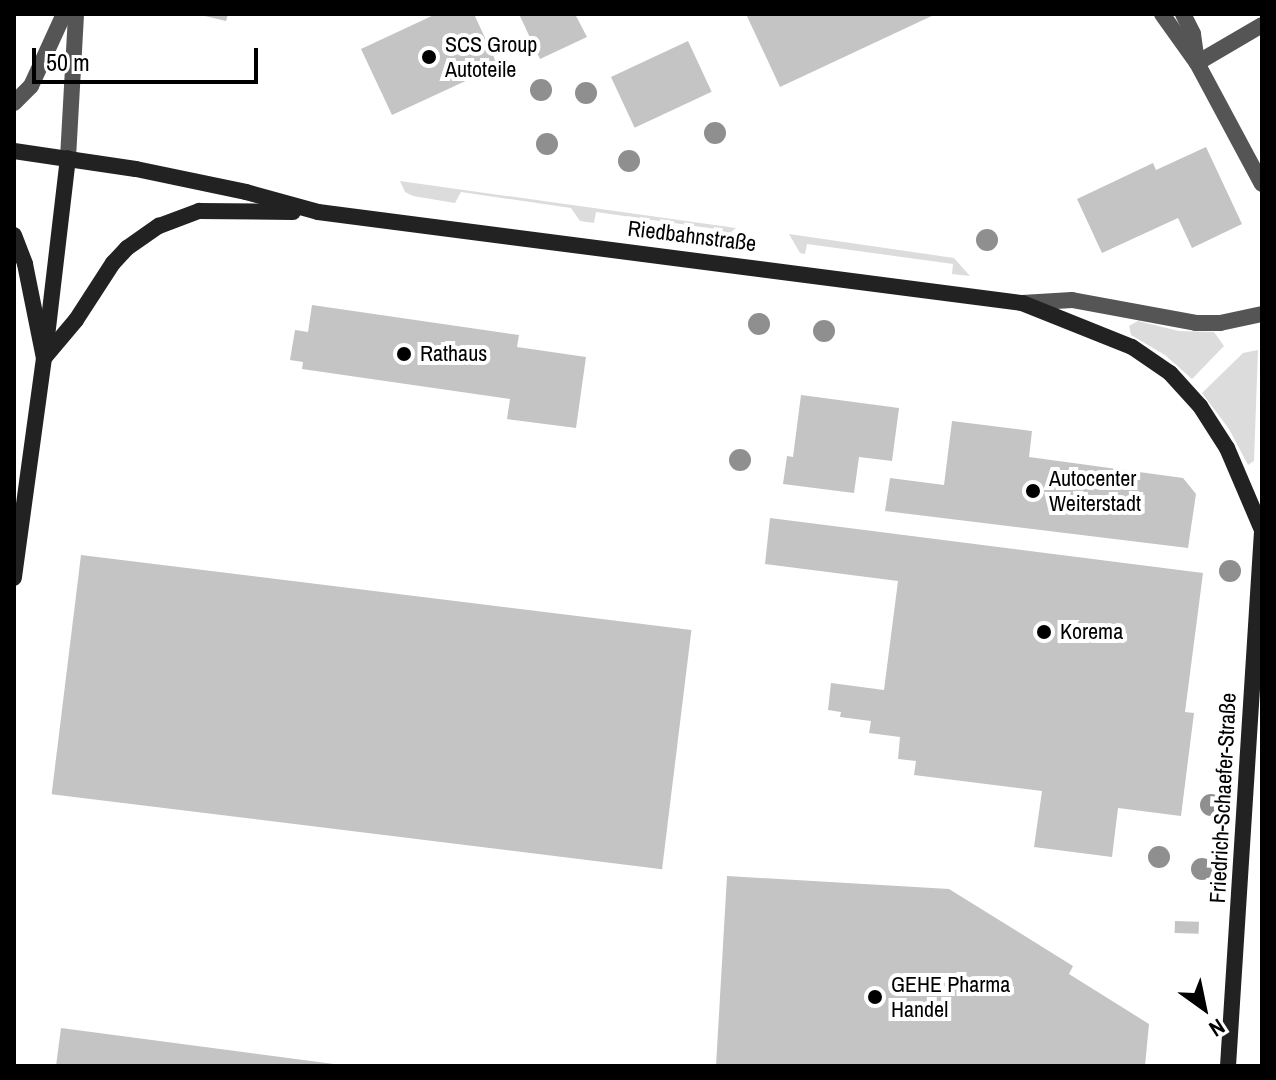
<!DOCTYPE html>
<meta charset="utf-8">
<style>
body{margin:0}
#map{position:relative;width:1276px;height:1080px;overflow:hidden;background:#fff;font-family:"Archivo Narrow",sans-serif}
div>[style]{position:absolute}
.green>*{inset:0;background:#dcdcdc}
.building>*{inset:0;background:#c4c4c4;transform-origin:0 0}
.service>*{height:16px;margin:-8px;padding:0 8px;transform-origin:8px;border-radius:8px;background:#555}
.minor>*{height:16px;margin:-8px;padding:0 8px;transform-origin:8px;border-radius:8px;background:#555}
.tertiary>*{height:16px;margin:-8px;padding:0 8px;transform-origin:8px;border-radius:8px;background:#555}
.secondary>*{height:16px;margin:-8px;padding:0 8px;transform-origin:8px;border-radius:8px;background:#222}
.trees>*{width:22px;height:22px;margin:-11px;border-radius:50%;background:#8f8f8f}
.dots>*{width:22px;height:22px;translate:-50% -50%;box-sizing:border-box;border:4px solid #fff;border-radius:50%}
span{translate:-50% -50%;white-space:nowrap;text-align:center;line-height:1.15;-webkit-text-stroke:8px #fff;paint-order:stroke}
.poi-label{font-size:22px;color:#000}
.left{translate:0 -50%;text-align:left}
.street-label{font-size:22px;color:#000}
.frame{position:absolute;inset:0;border:16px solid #000;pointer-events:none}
.north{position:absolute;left:1164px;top:968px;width:80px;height:80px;-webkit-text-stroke:6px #fff;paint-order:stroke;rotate:147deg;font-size:22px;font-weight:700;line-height:32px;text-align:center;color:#000}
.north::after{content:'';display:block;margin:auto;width:28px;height:36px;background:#000;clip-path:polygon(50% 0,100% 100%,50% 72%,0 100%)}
.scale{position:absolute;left:32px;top:48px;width:226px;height:36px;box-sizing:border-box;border:4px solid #000;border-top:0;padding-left:10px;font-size:24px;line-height:28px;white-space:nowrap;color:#000;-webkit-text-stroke:6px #fff;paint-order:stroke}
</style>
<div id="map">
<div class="green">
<div style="clip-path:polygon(400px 181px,736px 228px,721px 240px,715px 240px,716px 229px,596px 212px,594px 223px,580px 221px,571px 208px,461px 192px,455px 203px,413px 196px,405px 192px)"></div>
<div style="clip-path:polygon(789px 234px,954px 258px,970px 276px,952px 274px,953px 264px,807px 244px,805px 254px,800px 253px)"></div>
<div style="clip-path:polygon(1138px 321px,1179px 331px,1214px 332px,1224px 346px,1192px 379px,1165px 355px,1131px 335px,1129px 326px)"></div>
<div style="clip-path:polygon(1258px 350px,1254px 461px,1248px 465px,1229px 429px,1202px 393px,1243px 353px)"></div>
</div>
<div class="building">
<div style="clip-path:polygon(196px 14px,228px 14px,226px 21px)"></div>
<div style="clip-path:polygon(436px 14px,474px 14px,498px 66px,392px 115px,361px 49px)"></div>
<div style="clip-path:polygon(519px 14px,575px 14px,587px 37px,540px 59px)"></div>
<div style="clip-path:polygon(746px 14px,936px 14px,780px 87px)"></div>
<div style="left:688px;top:41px;width:56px;height:85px;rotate:65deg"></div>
<div style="clip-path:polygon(1206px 147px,1242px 224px,1192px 248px,1178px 218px,1102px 253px,1077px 199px,1153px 163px,1156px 170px)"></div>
<div style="clip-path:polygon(312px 305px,519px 335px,517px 347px,586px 357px,576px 428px,507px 419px,510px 399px,302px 369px,303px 362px,290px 360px,295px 330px,308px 332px)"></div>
<div style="clip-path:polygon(801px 395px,899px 408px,892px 461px,859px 457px,854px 493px,783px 484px,787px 456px,793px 457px)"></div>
<div style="clip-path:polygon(952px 421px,1032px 431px,1029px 457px,1183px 478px,1196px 494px,1188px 548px,885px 511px,890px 478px,944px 485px)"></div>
<div style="clip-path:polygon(770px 518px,1203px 573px,1185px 712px,1194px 713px,1181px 816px,1118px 808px,1112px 857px,1034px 847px,1042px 791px,914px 775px,916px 761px,898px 759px,900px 737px,869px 733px,871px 721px,840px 717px,841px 712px,828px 710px,831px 683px,884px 690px,898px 581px,765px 564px)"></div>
<div style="left:81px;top:555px;width:615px;height:241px;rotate:7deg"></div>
<div style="clip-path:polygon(727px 876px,949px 889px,1073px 966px,1069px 974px,1149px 1024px,1145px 1066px,716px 1066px)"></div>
<div style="left:1175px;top:921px;width:24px;height:12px;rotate:2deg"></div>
<div style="clip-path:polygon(61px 1028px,334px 1064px,334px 1066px,56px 1066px)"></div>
</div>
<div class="service">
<div style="left:1183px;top:14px;width:22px;rotate:63deg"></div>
<div style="left:1193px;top:34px;width:29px;rotate:82deg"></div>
<div style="left:1197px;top:63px;width:75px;rotate:-30.3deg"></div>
</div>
<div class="minor">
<div style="left:1162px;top:14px;width:60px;rotate:54.5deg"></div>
</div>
<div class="tertiary">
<div style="left:1197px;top:63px;width:137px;rotate:61.8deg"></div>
<div style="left:14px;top:103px;width:24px;rotate:-45deg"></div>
<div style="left:31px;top:86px;width:79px;rotate:-65.4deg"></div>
<div style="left:68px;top:158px;width:144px;rotate:-86.8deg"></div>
<div style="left:1022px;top:303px;width:50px;rotate:-3.4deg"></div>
<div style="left:1072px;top:300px;width:126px;rotate:10.5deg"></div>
<div style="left:1196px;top:323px;width:24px"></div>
<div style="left:1220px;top:323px;width:43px;rotate:-12.1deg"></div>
</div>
<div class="secondary">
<div style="left:14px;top:151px;width:123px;rotate:8.4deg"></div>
<div style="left:136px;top:169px;width:112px;rotate:11.8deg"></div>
<div style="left:246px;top:192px;width:75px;rotate:15.5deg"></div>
<div style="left:318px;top:212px;width:710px;rotate:7.37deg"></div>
<div style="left:1022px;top:303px;width:118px;rotate:21.8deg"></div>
<div style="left:1132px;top:347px;width:46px;rotate:34.4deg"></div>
<div style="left:1170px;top:373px;width:45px;rotate:47.7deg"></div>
<div style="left:1200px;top:406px;width:50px;rotate:57.3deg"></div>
<div style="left:1227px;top:448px;width:89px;rotate:66.9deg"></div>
<div style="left:14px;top:235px;width:31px;rotate:69deg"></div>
<div style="left:25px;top:264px;width:96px;rotate:78.6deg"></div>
<div style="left:44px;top:358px;width:222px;rotate:97.8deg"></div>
<div style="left:46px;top:345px;width:188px;rotate:-83.3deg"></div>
<div style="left:44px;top:358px;width:50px;rotate:-49.9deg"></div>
<div style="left:76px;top:320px;width:68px;rotate:-57deg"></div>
<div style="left:113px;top:263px;width:21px;rotate:-47deg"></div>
<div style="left:127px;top:248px;width:39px;rotate:-35deg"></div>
<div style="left:159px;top:226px;width:43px;rotate:-20.6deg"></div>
<div style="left:199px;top:211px;width:94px;rotate:0.6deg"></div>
<div style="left:1228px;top:1066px;width:535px;rotate:-86.36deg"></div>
</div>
<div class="trees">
<div style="left:541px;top:90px"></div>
<div style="left:586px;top:93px"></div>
<div style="left:715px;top:133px"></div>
<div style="left:547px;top:144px"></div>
<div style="left:629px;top:161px"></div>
<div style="left:987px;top:240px"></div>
<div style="left:759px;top:324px"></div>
<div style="left:824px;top:331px"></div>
<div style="left:740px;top:460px"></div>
<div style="left:1230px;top:571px"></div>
<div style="left:1211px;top:805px"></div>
<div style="left:1159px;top:857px"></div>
<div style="left:1202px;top:869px"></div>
</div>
<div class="dots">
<div style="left:429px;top:57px;background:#000"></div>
<div style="left:404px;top:354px;background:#000"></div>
<div style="left:1033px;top:491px;background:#000"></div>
<div style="left:1044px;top:632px;background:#000"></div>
<div style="left:875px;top:997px;background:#000"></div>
</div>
<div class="poi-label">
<span class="left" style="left:445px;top:57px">SCS Group<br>Autoteile</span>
<span class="left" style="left:420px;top:354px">Rathaus</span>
<span class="left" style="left:1049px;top:491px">Autocenter<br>Weiterstadt</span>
<span class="left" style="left:1060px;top:632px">Korema</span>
<span class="left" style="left:891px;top:997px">GEHE Pharma<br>Handel</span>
</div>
<div class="street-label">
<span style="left:692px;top:236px;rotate:7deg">Riedbahnstraße</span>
<span style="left:1223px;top:798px;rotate:-87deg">Friedrich-Schaefer-Straße</span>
</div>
<div class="frame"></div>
<div class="north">N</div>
<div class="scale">50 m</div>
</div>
